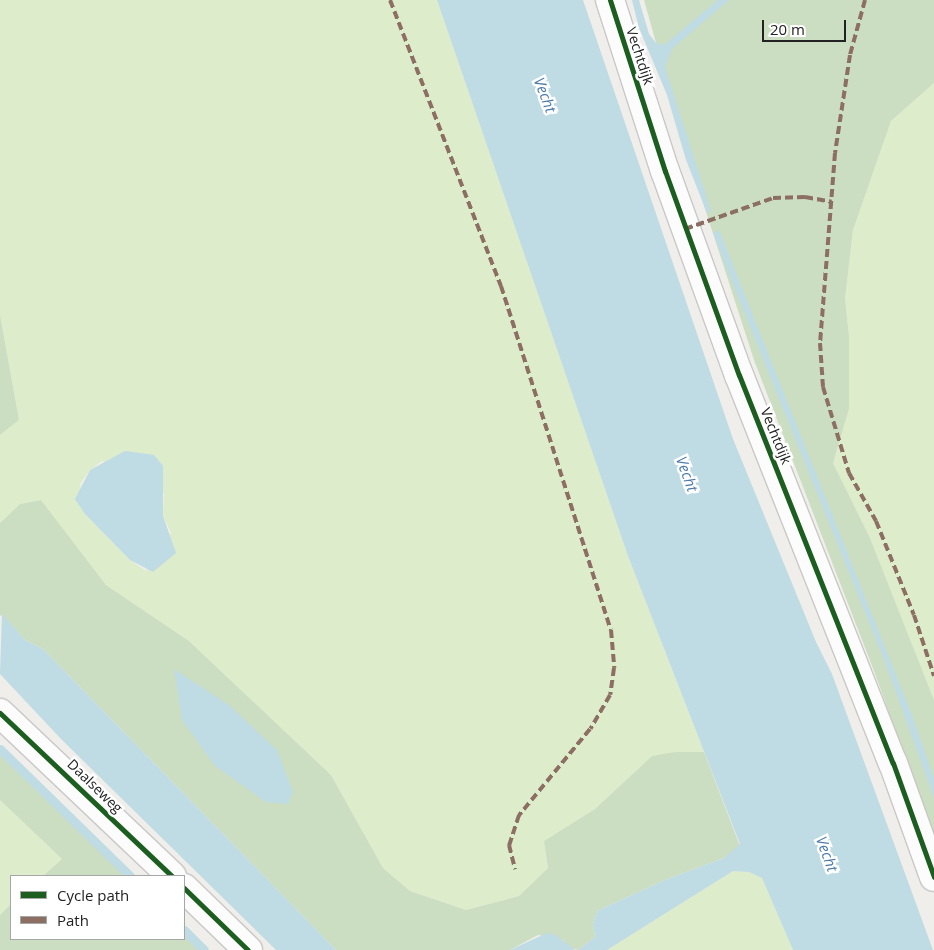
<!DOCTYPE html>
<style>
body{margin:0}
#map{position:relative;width:934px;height:950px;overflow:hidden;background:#f0eeeb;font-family:"Open Sans",sans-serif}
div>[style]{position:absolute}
.grass>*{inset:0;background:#ddeccb}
.forest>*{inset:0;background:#cbdec1}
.water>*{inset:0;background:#bfdbe3}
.stream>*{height:9px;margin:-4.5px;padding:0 4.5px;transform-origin:4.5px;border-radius:4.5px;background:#bfdbe3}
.roads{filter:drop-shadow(1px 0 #c9c8c7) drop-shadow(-1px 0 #c9c8c7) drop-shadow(0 1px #c9c8c7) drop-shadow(0 -1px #c9c8c7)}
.minor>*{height:28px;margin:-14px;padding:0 14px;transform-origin:14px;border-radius:14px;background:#fdfcfc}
.quiet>*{height:4px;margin-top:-2px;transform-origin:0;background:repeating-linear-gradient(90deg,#8d6e63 0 8px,transparent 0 12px)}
.cycleway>*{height:5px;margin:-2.5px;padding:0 2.5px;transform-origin:2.5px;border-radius:2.5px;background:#1b5e20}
span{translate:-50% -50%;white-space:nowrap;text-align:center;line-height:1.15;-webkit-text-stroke:5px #fff;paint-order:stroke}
.street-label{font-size:14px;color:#222}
.water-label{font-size:15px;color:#4a7aab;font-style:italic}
.legend{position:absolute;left:10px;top:875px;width:175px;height:65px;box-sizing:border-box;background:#fff;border:1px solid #a7a7a7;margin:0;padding:6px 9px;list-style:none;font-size:15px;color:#222}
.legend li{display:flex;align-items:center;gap:10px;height:25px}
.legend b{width:25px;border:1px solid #a7a7a7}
.scale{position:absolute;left:762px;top:20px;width:84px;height:22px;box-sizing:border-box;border:2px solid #222;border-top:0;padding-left:6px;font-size:15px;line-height:18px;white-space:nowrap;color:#222;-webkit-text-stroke:4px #fff;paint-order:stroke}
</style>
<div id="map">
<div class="grass">
<div style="clip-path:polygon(evenodd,0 0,437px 0,628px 556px,704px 752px,652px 756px,595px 809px,544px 841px,548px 868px,519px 896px,466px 910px,410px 891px,383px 868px,331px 775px,189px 641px,106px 585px,41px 500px,20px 504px,0 523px,0 435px,19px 420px,0 315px,0 0,102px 461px,164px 493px,163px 516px,171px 533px,146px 571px,130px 560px,85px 514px,80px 484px,90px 470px,102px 461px)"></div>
<div style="clip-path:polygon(934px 83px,934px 700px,870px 538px,833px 463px,849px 409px,849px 336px,845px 299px,853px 230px,891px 121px)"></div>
<div style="clip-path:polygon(0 800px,62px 859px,43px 876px,11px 876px,11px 904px,0 915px)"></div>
<div style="clip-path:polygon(733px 871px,749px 872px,762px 878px,793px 950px,607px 950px)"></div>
</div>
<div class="forest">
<div style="clip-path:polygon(644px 0,934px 0,934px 83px,891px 121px,853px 230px,845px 299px,849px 336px,849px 409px,833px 463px,870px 538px,934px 700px,934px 837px,874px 671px,754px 360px,686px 150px)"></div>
<div style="clip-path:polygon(0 315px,19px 420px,0 435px)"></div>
<div style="clip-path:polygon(41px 500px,106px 585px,189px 641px,331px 775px,383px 868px,410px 891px,466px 910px,519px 896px,548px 868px,544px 841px,595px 809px,652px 756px,675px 752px,704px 752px,740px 846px,724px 858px,665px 880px,597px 911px,593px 924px,595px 937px,578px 950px,569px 948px,563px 940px,538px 935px,510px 950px,336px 950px,43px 649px,25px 640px,2px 615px,0 616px,0 523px,20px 504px)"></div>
<div style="clip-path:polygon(0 748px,88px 836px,129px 876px,43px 876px,62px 859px,0 800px)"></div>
<div style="clip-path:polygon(11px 904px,11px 939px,184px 939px,184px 929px,205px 950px,0 950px,0 915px)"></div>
</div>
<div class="water">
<div style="clip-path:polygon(437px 0,583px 0,733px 439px,816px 642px,832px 674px,933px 950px,793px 950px,762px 878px,749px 872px,733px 871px,607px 950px,578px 950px,595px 937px,593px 924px,597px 911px,665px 880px,724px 858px,740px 844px,628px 556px)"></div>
<div style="clip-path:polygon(632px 0,639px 0,649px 34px,656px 43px,664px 45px,718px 0,729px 0,672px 49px,665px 67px,711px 211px,707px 213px,686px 160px,667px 95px,639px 28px)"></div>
<div style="clip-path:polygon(719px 230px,915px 723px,934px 779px,934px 798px,885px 662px,732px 282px,713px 233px)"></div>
<div style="clip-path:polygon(125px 451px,154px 455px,163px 466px,163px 516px,176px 553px,153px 572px,130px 560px,85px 514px,75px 499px,90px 470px)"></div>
<div style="clip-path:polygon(2px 614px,25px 640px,43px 649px,336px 950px,276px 950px,61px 739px,0 674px)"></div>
<div style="clip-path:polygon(174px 669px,229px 705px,277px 750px,293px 792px,288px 804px,266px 802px,215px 766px,182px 720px)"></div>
<div style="clip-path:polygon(547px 933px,556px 935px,575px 950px,510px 950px)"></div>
</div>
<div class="stream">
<div style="left:0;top:749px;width:182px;rotate:44.3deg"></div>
<div style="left:184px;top:930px;width:28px;rotate:45deg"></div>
</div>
<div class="roads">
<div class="minor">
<div style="left:610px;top:0;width:180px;rotate:72.2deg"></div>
<div style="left:665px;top:171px;width:217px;rotate:70.1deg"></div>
<div style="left:739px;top:375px;width:417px;rotate:68.4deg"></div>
<div style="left:893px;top:763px;width:121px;rotate:70.2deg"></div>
<div style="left:0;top:713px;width:237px;rotate:43.5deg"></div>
<div style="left:184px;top:888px;width:89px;rotate:44.1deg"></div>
</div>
</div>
<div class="quiet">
<div style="left:390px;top:0;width:307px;rotate:68.8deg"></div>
<div style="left:501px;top:286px;width:361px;rotate:72.3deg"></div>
<div style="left:611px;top:630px;width:38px;rotate:85deg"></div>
<div style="left:614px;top:668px;width:27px;rotate:98deg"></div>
<div style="left:610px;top:695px;width:39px;rotate:120deg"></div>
<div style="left:590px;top:729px;width:112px;rotate:129.5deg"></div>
<div style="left:519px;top:815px;width:32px;rotate:108deg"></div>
<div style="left:509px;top:845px;width:25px;rotate:76deg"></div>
<div style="left:865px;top:0;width:57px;rotate:105.3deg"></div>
<div style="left:850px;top:55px;width:99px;rotate:98.7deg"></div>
<div style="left:835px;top:153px;width:191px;rotate:94.5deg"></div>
<div style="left:820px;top:343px;width:44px;rotate:86.1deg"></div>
<div style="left:823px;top:387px;width:90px;rotate:73.2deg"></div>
<div style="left:849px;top:473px;width:55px;rotate:60.6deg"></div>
<div style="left:876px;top:521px;width:101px;rotate:68deg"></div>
<div style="left:914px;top:615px;width:64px;rotate:71.8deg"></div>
<div style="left:685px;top:229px;width:93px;rotate:-19.4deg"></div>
<div style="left:773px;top:198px;width:32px;rotate:-2deg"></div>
<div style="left:805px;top:197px;width:27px;rotate:10deg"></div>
</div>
<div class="cycleway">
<div style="left:610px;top:0;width:180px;rotate:72.2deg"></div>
<div style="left:665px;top:171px;width:217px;rotate:70.1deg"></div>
<div style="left:739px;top:375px;width:417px;rotate:68.4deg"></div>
<div style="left:893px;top:763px;width:121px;rotate:70.2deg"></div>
<div style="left:0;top:713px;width:237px;rotate:43.5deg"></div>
<div style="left:184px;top:888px;width:89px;rotate:44.1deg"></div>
</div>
<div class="street-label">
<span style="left:640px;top:56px;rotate:72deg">Vechtdijk</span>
<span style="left:776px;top:436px;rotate:68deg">Vechtdijk</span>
<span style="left:95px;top:786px;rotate:44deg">Daalseweg</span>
</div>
<div class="water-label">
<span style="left:545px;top:95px;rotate:69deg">Vecht</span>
<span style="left:687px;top:474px;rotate:70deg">Vecht</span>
<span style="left:827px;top:854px;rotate:70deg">Vecht</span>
</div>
<ul class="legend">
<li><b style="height:6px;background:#1b5e20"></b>Cycle path</li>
<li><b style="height:6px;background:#8d6e63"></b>Path</li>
</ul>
<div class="scale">20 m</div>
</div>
